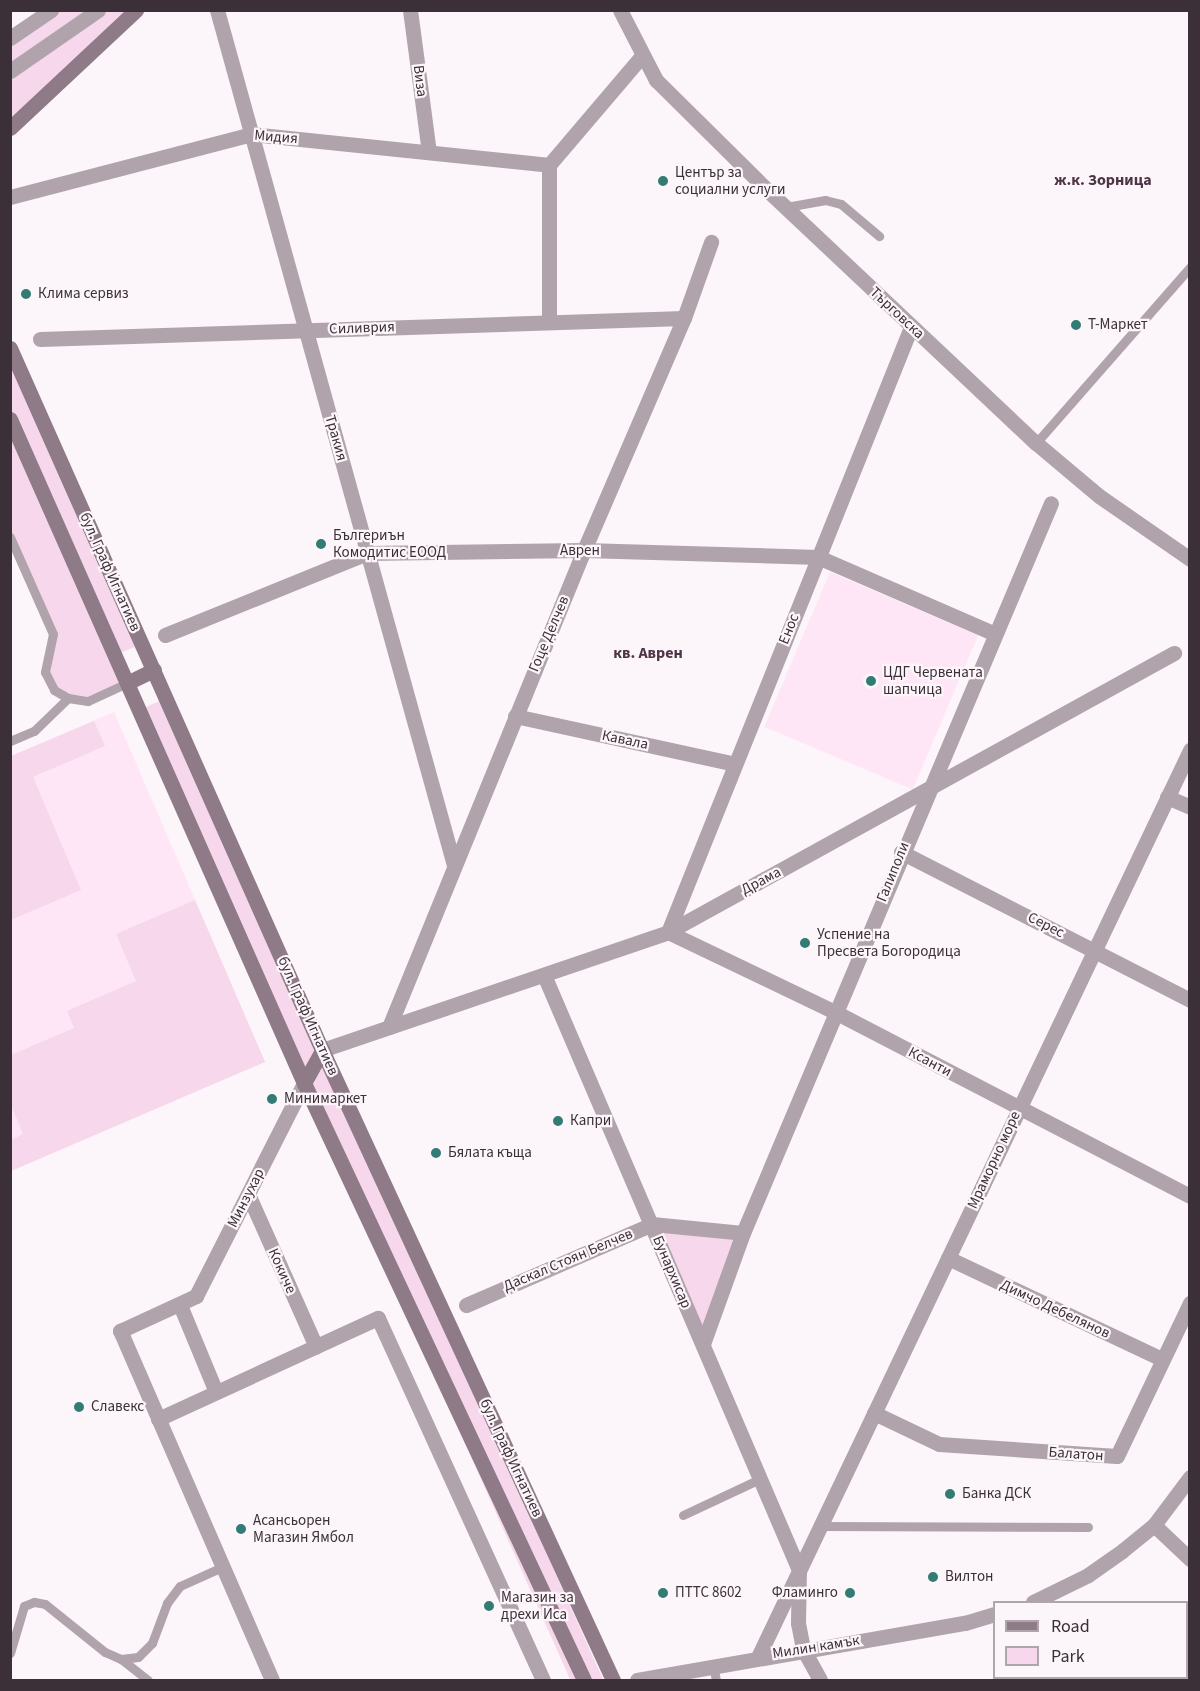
<!DOCTYPE html>
<meta charset="utf-8">
<style>
body{margin:0}
#map{position:relative;width:1200px;height:1691px;overflow:hidden;background:#fcf5f9;font-family:"Source Sans 3",sans-serif}
div>[style]{position:absolute}
.built>*{inset:0;background:#fee6f6;transform-origin:0 0}
.green>*{inset:0;background:#f7d7ec;transform-origin:0 0}
.service>*{height:9px;margin:-4.5px;padding:0 4.5px;transform-origin:4.5px;border-radius:4.5px;background:#b0a3ac}
.minor>*{height:15px;margin:-7.5px;padding:0 7.5px;transform-origin:7.5px;border-radius:7.5px;background:#b0a3ac}
.tertiary>*{height:15px;margin:-7.5px;padding:0 7.5px;transform-origin:7.5px;border-radius:7.5px;background:#b0a3ac}
.secondary>*{height:15px;margin:-7.5px;padding:0 7.5px;transform-origin:7.5px;border-radius:7.5px;background:#8e7b87}
.dots>*{width:16px;height:16px;translate:-50% -50%;box-sizing:border-box;border:3px solid #fcf5f9;border-radius:50%}
span{translate:-50% -50%;white-space:nowrap;text-align:center;line-height:1.15;-webkit-text-stroke:4.5px #fcf5f9;paint-order:stroke}
.street-label{font-size:15px;color:#3c3038}
.poi-label{font-size:15px;color:#3c3038}
.left{translate:0 -50%;text-align:left}
.right{translate:-100% -50%;text-align:right}
.neighbourhood-label{font-size:16px;color:#4e3546;font-weight:700}
.frame{position:absolute;inset:0;border:12px solid #3c3038;pointer-events:none}
.legend{position:absolute;left:993px;top:1601px;width:195px;height:78px;box-sizing:border-box;background:#fcf5f9;border:2px solid #afa6ac;margin:0;padding:8px 10px;list-style:none;font-size:18px;color:#3c3038}
.legend li{display:flex;align-items:center;gap:12px;height:30px}
.legend b{width:30px;border:2px solid #afa6ac}
</style>
<div id="map">
<div class="built">
<div style="left:830px;top:572px;width:161px;height:168px;rotate:23deg"></div>
<div style="clip-path:polygon(114px 712px,265px 1062px,11px 1171px,11px 756px)"></div>
</div>
<div class="green">
<div style="clip-path:polygon(51px 11px,136px 11px,11px 128px,10px 38px)"></div>
<div style="clip-path:polygon(10px 348px,142px 644px,115px 655px,127px 683px,88px 701px,54px 690px,45px 672px,53px 634px,11px 537px)"></div>
<div style="left:166px;top:698px;width:1079px;height:30px;rotate:66deg"></div>
<div style="clip-path:polygon(94px 721px,105px 746px,33px 777px,81px 890px,11px 920px,11px 756px)"></div>
<div style="clip-path:polygon(195px 900px,265px 1062px,11px 1171px,11px 1140px,23px 1134px,11px 1105px,11px 1055px,74px 1028px,67px 1011px,136px 981px,116px 934px)"></div>
<div style="clip-path:polygon(652px 1224px,743px 1233px,703px 1344px)"></div>
</div>
<div class="service">
<div style="left:786px;top:207px;width:40px;rotate:-10deg"></div>
<div style="left:825px;top:200px;width:16px;rotate:14deg"></div>
<div style="left:841px;top:204px;width:50px;rotate:40.1deg"></div>
<div style="left:1036px;top:443px;width:234px;rotate:-48.8deg"></div>
<div style="left:10px;top:537px;width:106px;rotate:66.1deg"></div>
<div style="left:53px;top:634px;width:39px;rotate:102deg"></div>
<div style="left:45px;top:672px;width:20px;rotate:63deg"></div>
<div style="left:54px;top:690px;width:16px;rotate:30deg"></div>
<div style="left:68px;top:698px;width:20px;rotate:9deg"></div>
<div style="left:88px;top:701px;width:43px;rotate:-24.8deg"></div>
<div style="left:10px;top:741px;width:26px;rotate:-23deg"></div>
<div style="left:34px;top:731px;width:47px;rotate:-44.1deg"></div>
<div style="left:683px;top:1515px;width:85px;rotate:-25.1deg"></div>
<div style="left:820px;top:1526px;width:268px;rotate:0.2deg"></div>
<div style="left:10px;top:1653px;width:49px;rotate:-73.4deg"></div>
<div style="left:24px;top:1606px;width:11px;rotate:-22deg"></div>
<div style="left:34px;top:1602px;width:11px;rotate:10deg"></div>
<div style="left:45px;top:1604px;width:77px;rotate:38.7deg"></div>
<div style="left:105px;top:1652px;width:17px;rotate:24deg"></div>
<div style="left:121px;top:1659px;width:17px;rotate:-7deg"></div>
<div style="left:138px;top:1657px;width:20px;rotate:-45deg"></div>
<div style="left:152px;top:1643px;width:43px;rotate:-69.4deg"></div>
<div style="left:167px;top:1603px;width:21px;rotate:-53deg"></div>
<div style="left:180px;top:1586px;width:46px;rotate:-24.3deg"></div>
<div style="left:121px;top:1659px;width:34px;rotate:38deg"></div>
<div style="left:713px;top:1665px;width:15px;rotate:79deg"></div>
</div>
<div class="minor">
<div style="left:217px;top:10px;width:887px;rotate:74.51deg"></div>
<div style="left:410px;top:10px;width:143px;rotate:82.4deg"></div>
<div style="left:10px;top:197px;width:249px;rotate:-14.6deg"></div>
<div style="left:251px;top:134px;width:300px;rotate:5.9deg"></div>
<div style="left:549px;top:322px;width:157px;rotate:-90deg"></div>
<div style="left:549px;top:165px;width:142px;rotate:-49.6deg"></div>
<div style="left:911px;top:327px;width:652px;rotate:111.88deg"></div>
<div style="left:668px;top:932px;width:185px;rotate:25.6deg"></div>
<div style="left:835px;top:1012px;width:400px;rotate:27.4deg"></div>
<div style="left:40px;top:339px;width:644px;rotate:-1.87deg"></div>
<div style="left:165px;top:635px;width:218px;rotate:-22.1deg"></div>
<div style="left:367px;top:553px;width:217px;rotate:-0.8deg"></div>
<div style="left:584px;top:550px;width:234px;rotate:1.7deg"></div>
<div style="left:818px;top:557px;width:193px;rotate:23.5deg"></div>
<div style="left:515px;top:716px;width:225px;rotate:12.3deg"></div>
<div style="left:1167px;top:797px;width:25px;rotate:23deg"></div>
<div style="left:901px;top:852px;width:325px;rotate:27.1deg"></div>
<div style="left:544px;top:975px;width:647px;rotate:66.8deg"></div>
<div style="left:799px;top:1570px;width:53px;rotate:91.1deg"></div>
<div style="left:798px;top:1623px;width:26px;rotate:79deg"></div>
<div style="left:803px;top:1649px;width:35px;rotate:61deg"></div>
<div style="left:389px;top:1027px;width:515px;rotate:-67.77deg"></div>
<div style="left:584px;top:550px;width:253px;rotate:-66.7deg"></div>
<div style="left:684px;top:318px;width:81px;rotate:-70.4deg"></div>
<div style="left:322px;top:1050px;width:366px;rotate:-18.8deg"></div>
<div style="left:668px;top:932px;width:578px;rotate:-28.87deg"></div>
<div style="left:248px;top:1194px;width:167px;rotate:66deg"></div>
<div style="left:948px;top:1258px;width:237px;rotate:25.3deg"></div>
<div style="left:180px;top:1305px;width:94px;rotate:67.5deg"></div>
<div style="left:466px;top:1305px;width:203px;rotate:-23.5deg"></div>
<div style="left:652px;top:1224px;width:91px;rotate:5.6deg"></div>
<div style="left:703px;top:1344px;width:118px;rotate:-70.2deg"></div>
<div style="left:743px;top:1233px;width:792px;rotate:-67.12deg"></div>
<div style="left:874px;top:1413px;width:72px;rotate:25.5deg"></div>
<div style="left:939px;top:1444px;width:178px;rotate:3.9deg"></div>
<div style="left:1117px;top:1456px;width:170px;rotate:-64.5deg"></div>
<div style="left:158px;top:1419px;width:242px;rotate:-24.7deg"></div>
<div style="left:378px;top:1318px;width:398px;rotate:65.5deg"></div>
<div style="left:1154px;top:1525px;width:50px;rotate:43.4deg"></div>
<div style="left:758px;top:1657px;width:1005px;rotate:-64.53deg"></div>
<div style="left:272px;top:1680px;width:381px;rotate:-113.5deg"></div>
<div style="left:120px;top:1331px;width:84px;rotate:-24.7deg"></div>
<div style="left:196px;top:1296px;width:239px;rotate:-63.1deg"></div>
</div>
<div class="tertiary">
<div style="left:620px;top:10px;width:79px;rotate:62.8deg"></div>
<div style="left:656px;top:80px;width:151px;rotate:44.7deg"></div>
<div style="left:763px;top:186px;width:375px;rotate:43.3deg"></div>
<div style="left:1036px;top:443px;width:82px;rotate:40.1deg"></div>
<div style="left:1099px;top:496px;width:111px;rotate:34.7deg"></div>
<div style="left:10px;top:38px;width:50px;rotate:-34.3deg"></div>
<div style="left:10px;top:71px;width:107px;rotate:-34.7deg"></div>
<div style="left:1033px;top:1602px;width:61px;rotate:-26.1deg"></div>
<div style="left:1088px;top:1575px;width:42px;rotate:-35.2deg"></div>
<div style="left:1122px;top:1551px;width:41px;rotate:-39.1deg"></div>
<div style="left:1154px;top:1525px;width:60px;rotate:-53.1deg"></div>
<div style="left:637px;top:1680px;width:333px;rotate:-9.9deg"></div>
<div style="left:965px;top:1623px;width:30px;rotate:-17deg"></div>
</div>
<div class="secondary">
<div style="left:10px;top:128px;width:173px;rotate:-43.1deg"></div>
<div style="left:10px;top:348px;width:768px;rotate:66.04deg"></div>
<div style="left:322px;top:1050px;width:694px;rotate:65.21deg"></div>
<div style="left:10px;top:419px;width:726px;rotate:66.12deg"></div>
<div style="left:304px;top:1083px;width:659px;rotate:64.87deg"></div>
<div style="left:127px;top:683px;width:30px;rotate:-26deg"></div>
<div style="left:304px;top:1083px;width:38px;rotate:-61deg"></div>
</div>
<div class="dots">
<div style="left:663px;top:181px;background:#337b75"></div>
<div style="left:26px;top:294px;background:#337b75"></div>
<div style="left:1076px;top:325px;background:#337b75"></div>
<div style="left:321px;top:544px;background:#337b75"></div>
<div style="left:871px;top:681px;background:#337b75"></div>
<div style="left:805px;top:943px;background:#337b75"></div>
<div style="left:272px;top:1099px;background:#337b75"></div>
<div style="left:558px;top:1121px;background:#337b75"></div>
<div style="left:436px;top:1153px;background:#337b75"></div>
<div style="left:79px;top:1407px;background:#337b75"></div>
<div style="left:950px;top:1494px;background:#337b75"></div>
<div style="left:241px;top:1529px;background:#337b75"></div>
<div style="left:933px;top:1577px;background:#337b75"></div>
<div style="left:663px;top:1593px;background:#337b75"></div>
<div style="left:850px;top:1593px;background:#337b75"></div>
<div style="left:489px;top:1606px;background:#337b75"></div>
</div>
<div class="street-label">
<span style="left:420px;top:81px;rotate:83deg">Виза</span>
<span style="left:276px;top:137px;rotate:5deg">Мидия</span>
<span style="left:897px;top:313px;rotate:43deg">Търговска</span>
<span style="left:362px;top:328px;rotate:-2deg">Силиврия</span>
<span style="left:336px;top:438px;rotate:74deg">Тракия</span>
<span style="left:580px;top:551px">Аврен</span>
<span style="left:110px;top:572px;rotate:66deg">бул. Граф Игнатиев</span>
<span style="left:789px;top:629px;rotate:-68deg">Енос</span>
<span style="left:549px;top:634px;rotate:-67deg">Гоце Делчев</span>
<span style="left:625px;top:740px;rotate:12deg">Кавала</span>
<span style="left:893px;top:872px;rotate:-68deg">Галиполи</span>
<span style="left:761px;top:881px;rotate:-28deg">Драма</span>
<span style="left:1046px;top:925px;rotate:27deg">Серес</span>
<span style="left:308px;top:1016px;rotate:66deg">бул. Граф Игнатиев</span>
<span style="left:930px;top:1062px;rotate:28deg">Ксанти</span>
<span style="left:994px;top:1160px;rotate:-65deg">Мраморно море</span>
<span style="left:246px;top:1198px;rotate:-63deg">Минзухар</span>
<span style="left:568px;top:1260px;rotate:-23deg">Даскал Стоян Белчев</span>
<span style="left:282px;top:1271px;rotate:66deg">Кокиче</span>
<span style="left:672px;top:1272px;rotate:67deg">Бунархисар</span>
<span style="left:1055px;top:1309px;rotate:25deg">Димчо Дебелянов</span>
<span style="left:1076px;top:1454px;rotate:4deg">Балатон</span>
<span style="left:511px;top:1458px;rotate:65deg">бул. Граф Игнатиев</span>
<span style="left:816px;top:1647px;rotate:-9deg">Милин камък</span>
</div>
<div class="poi-label">
<span class="left" style="left:675px;top:181px">Център за<br>социални услуги</span>
<span class="left" style="left:38px;top:294px">Клима сервиз</span>
<span class="left" style="left:1088px;top:325px">Т-Маркет</span>
<span class="left" style="left:333px;top:544px">Бългериън<br>Комодитис ЕООД</span>
<span class="left" style="left:883px;top:681px">ЦДГ Червената<br>шапчица</span>
<span class="left" style="left:817px;top:943px">Успение на<br>Пресвета Богородица</span>
<span class="left" style="left:284px;top:1099px">Минимаркет</span>
<span class="left" style="left:570px;top:1121px">Капри</span>
<span class="left" style="left:448px;top:1153px">Бялата къща</span>
<span class="left" style="left:91px;top:1407px">Славекс</span>
<span class="left" style="left:962px;top:1494px">Банка ДСК</span>
<span class="left" style="left:253px;top:1529px">Асансьорен<br>Магазин Ямбол</span>
<span class="left" style="left:945px;top:1577px">Вилтон</span>
<span class="left" style="left:675px;top:1593px">ПТТС 8602</span>
<span class="right" style="left:838px;top:1593px">Фламинго</span>
<span class="left" style="left:501px;top:1606px">Магазин за<br>дрехи Иса</span>
</div>
<div class="neighbourhood-label">
<span style="left:1103px;top:180px">ж.к. Зорница</span>
<span style="left:648px;top:653px">кв. Аврен</span>
</div>
<div class="frame"></div>
<ul class="legend">
<li><b style="height:8px;background:#8e7b87"></b>Road</li>
<li><b style="height:16px;background:#f7d7ec"></b>Park</li>
</ul>
</div>
